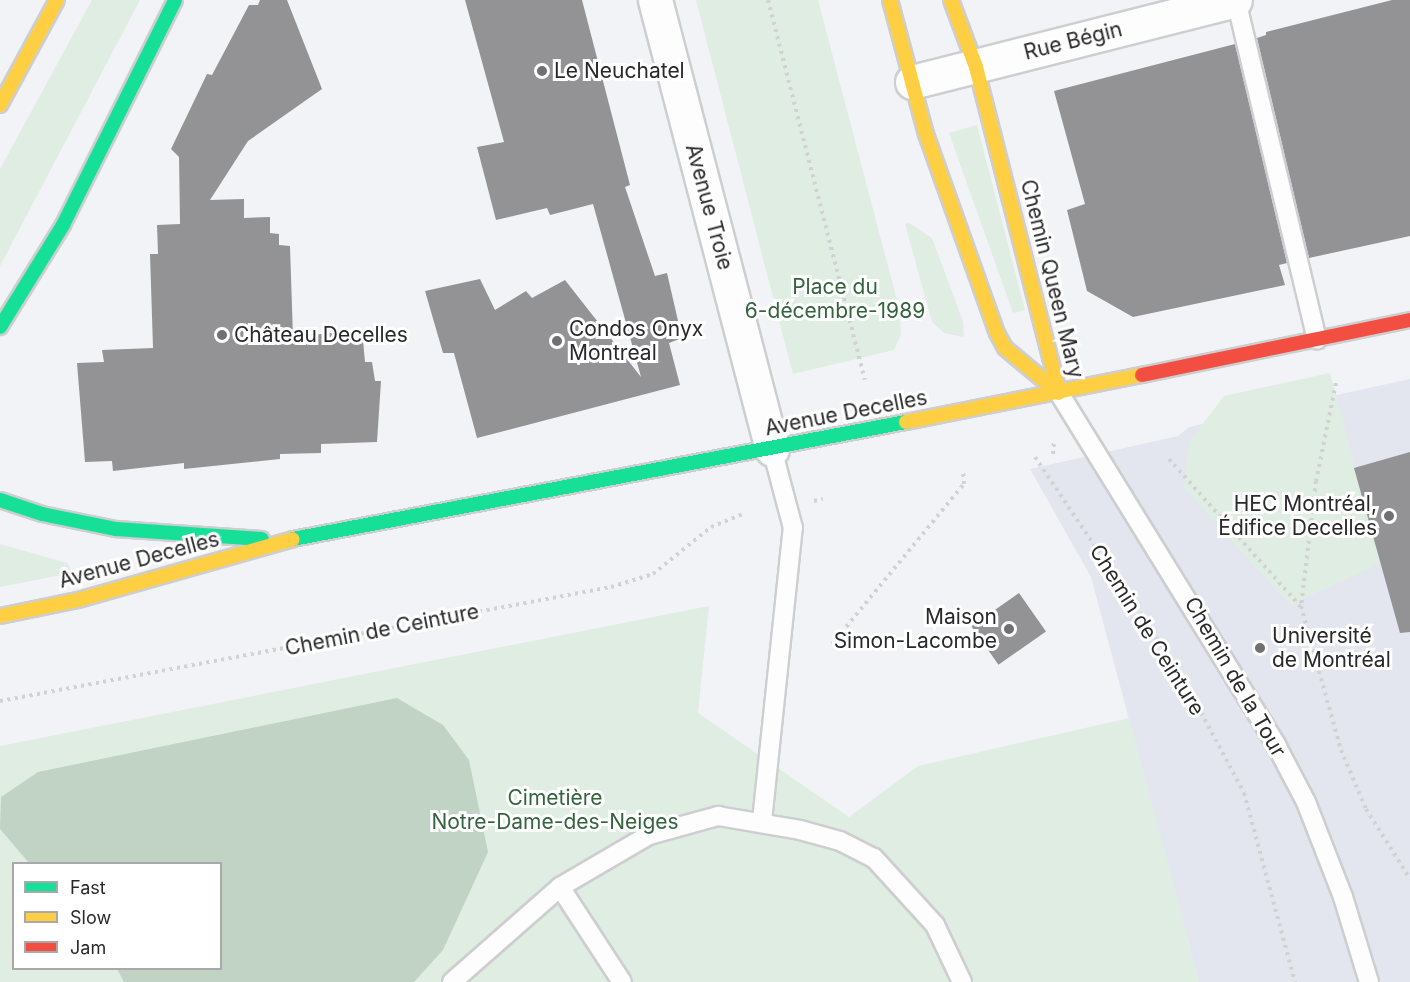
<!DOCTYPE html>
<meta charset="utf-8">
<style>
body{margin:0}
#map{position:relative;width:1410px;height:982px;overflow:hidden;background:#f2f3f6;font-family:Inter,sans-serif}
div>[style]{position:absolute}
.built>*{inset:0;background:#e3e6ee}
.green>*{inset:0;background:#e0ede3}
.forest>*{inset:0;background:#c0d3c5}
.building>*{inset:0;background:#939395;transform-origin:0 0}
.path>*{height:4px;margin-top:-2px;transform-origin:0;background:repeating-linear-gradient(90deg,#d2d2d2 0 3px,transparent 0 7.5px)}
.roads{filter:drop-shadow(2px 0 #cdced0) drop-shadow(-2px 0 #cdced0) drop-shadow(0 2px #cdced0) drop-shadow(0 -2px #cdced0)}
.lane>*{height:18px;margin:-9px;padding:0 9px;transform-origin:9px;border-radius:9px;background:#fdfdfe}
.street>*{height:33px;margin:-16.5px;padding:0 16.5px;transform-origin:16.5px;border-radius:16.5px;background:#fdfdfe}
.fast>*{height:14px;margin:-7px;padding:0 7px;transform-origin:7px;border-radius:7px;background:#16e098}
.slow>*{height:14px;margin:-7px;padding:0 7px;transform-origin:7px;border-radius:7px;background:#ffcf43}
.jam>*{height:14px;margin:-7px;padding:0 7px;transform-origin:7px;border-radius:7px;background:#f24e42}
.dots>*{width:16px;height:16px;translate:-50% -50%;box-sizing:border-box;border:3px solid #fff;border-radius:50%}
span{translate:-50% -50%;white-space:nowrap;text-align:center;line-height:1.15;-webkit-text-stroke:6px #fff;paint-order:stroke}
.street-label{font-size:21px;color:#29292b}
.poi-label{font-size:21px;color:#29292b}
.left{translate:0 -50%;text-align:left}
.right{translate:-100% -50%;text-align:right}
.park-label{font-size:21px;color:#33643d}
.legend{position:absolute;left:12px;top:862px;width:210px;height:108px;box-sizing:border-box;background:#fff;border:2px solid #a9a9aa;margin:0;padding:8px 10px;list-style:none;font-size:18px;color:#29292b}
.legend li{display:flex;align-items:center;gap:12px;height:30px}
.legend b{width:30px;border:2px solid #a9a9aa}
</style>
<div id="map">
<div class="built">
<div style="clip-path:polygon(1410px 379px,1410px 982px,1199px 982px,1091px 577px,1030px 469px,1178px 436px,1189px 427px)"></div>
</div>
<div class="green">
<div style="clip-path:polygon(92px 0,140px 0,0 266px,0 169px)"></div>
<div style="clip-path:polygon(696px 0,818px 0,899px 308px,901px 334px,894px 350px,793px 374px)"></div>
<div style="clip-path:polygon(977px 125px,1025px 310px,1013px 313px,949px 133px)"></div>
<div style="clip-path:polygon(909px 223px,932px 238px,963px 321px,964px 337px,944px 333px,932px 322px,905px 224px)"></div>
<div style="clip-path:polygon(1330px 373px,1381px 563px,1290px 605px,1184px 488px,1189px 442px,1224px 396px)"></div>
<div style="clip-path:polygon(0 544px,67px 563px,71px 569px,67px 574px,0 587px)"></div>
<div style="clip-path:polygon(evenodd,709px 606px,698px 713px,849px 817px,918px 766px,1129px 718px,1199px 982px,0 982px,0 746px,709px 606px,14px 864px,220px 864px,220px 968px,14px 968px,14px 864px)"></div>
</div>
<div class="forest">
<div style="clip-path:polygon(397px 698px,443px 725px,469px 760px,488px 852px,443px 950px,414px 982px,124px 982px,117px 969px,220px 968px,220px 864px,29px 863px,0 829px,1px 797px,38px 772px)"></div>
</div>
<div class="building">
<div style="clip-path:polygon(260px 0,287px 0,322px 89px,248px 141px,210px 200px,244px 199px,244px 218px,270px 217px,270px 233px,279px 234px,279px 245px,290px 246px,293px 337px,340px 332px,342px 340px,363px 340px,365px 362px,372px 362px,375px 381px,381px 381px,377px 442px,321px 444px,321px 453px,280px 454px,280px 459px,184px 469px,184px 463px,113px 471px,112px 461px,85px 462px,77px 363px,104px 362px,102px 350px,153px 348px,150px 254px,158px 254px,157px 225px,180px 224px,179px 157px,171px 149px,207px 74px,212px 75px,249px 5px,258px 5px)"></div>
<div style="clip-path:polygon(465px 0,582px 0,630px 185px,625px 187px,655px 276px,667px 273px,682px 338px,669px 343px,680px 385px,477px 438px,454px 353px,443px 353px,425px 291px,480px 279px,495px 310px,526px 291px,532px 298px,565px 280px,641px 377px,593px 204px,550px 215px,547px 208px,496px 220px,477px 147px,504px 142px)"></div>
<div style="clip-path:polygon(1392px 0,1410px 0,1410px 236px,1309px 258px,1257px 38px,1266px 35px,1266px 32px)"></div>
<div style="clip-path:polygon(1235px 44px,1287px 263px,1279px 265px,1285px 285px,1133px 317px,1087px 291px,1067px 210px,1085px 204px,1054px 91px)"></div>
<div style="clip-path:polygon(1410px 452px,1410px 632px,1400px 633px,1354px 468px)"></div>
<div style="left:1019px;top:593px;width:47px;height:58px;rotate:55deg"></div>
</div>
<div class="path">
<div style="left:768px;top:0;width:392px;rotate:75.7deg"></div>
<div style="left:1336px;top:383px;width:100px;rotate:101.5deg"></div>
<div style="left:1316px;top:481px;width:126px;rotate:96.8deg"></div>
<div style="left:1301px;top:606px;width:149px;rotate:74.5deg"></div>
<div style="left:1341px;top:750px;width:64px;rotate:67deg"></div>
<div style="left:1366px;top:809px;width:83px;rotate:57.8deg"></div>
<div style="left:1053px;top:454px;width:14px;rotate:-86deg"></div>
<div style="left:1035px;top:457px;width:260px;rotate:56.1deg"></div>
<div style="left:1180px;top:673px;width:136px;rotate:61.9deg"></div>
<div style="left:1244px;top:793px;width:196px;rotate:74.9deg"></div>
<div style="left:1169px;top:459px;width:197px;rotate:48.3deg"></div>
<div style="left:814px;top:501px;width:9px;rotate:-13deg"></div>
<div style="left:832px;top:644px;width:207px;rotate:-50.5deg"></div>
<div style="left:964px;top:484px;width:13px;rotate:-94deg"></div>
<div style="left:0;top:701px;width:622px;rotate:-10.57deg"></div>
<div style="left:611px;top:587px;width:44px;rotate:-17.2deg"></div>
<div style="left:653px;top:574px;width:75px;rotate:-39deg"></div>
<div style="left:711px;top:527px;width:35px;rotate:-22deg"></div>
</div>
<div class="roads">
<div class="lane">
<div style="left:1236px;top:0;width:349px;rotate:76.6deg"></div>
<div style="left:1059px;top:393px;width:414px;rotate:58.3deg"></div>
<div style="left:1276px;top:745px;width:64px;rotate:62.2deg"></div>
<div style="left:1306px;top:802px;width:102px;rotate:68.7deg"></div>
<div style="left:1343px;top:897px;width:89px;rotate:73deg"></div>
<div style="left:762px;top:821px;width:295px;rotate:-84deg"></div>
<div style="left:793px;top:528px;width:82px;rotate:-104.9deg"></div>
<div style="left:560px;top:887px;width:113px;rotate:56.9deg"></div>
<div style="left:452px;top:982px;width:144px;rotate:-41.3deg"></div>
<div style="left:560px;top:887px;width:103px;rotate:-30.3deg"></div>
<div style="left:649px;top:835px;width:72px;rotate:-15.4deg"></div>
<div style="left:718px;top:816px;width:83px;rotate:9.7deg"></div>
<div style="left:800px;top:830px;width:41px;rotate:15.4deg"></div>
<div style="left:840px;top:841px;width:38px;rotate:27deg"></div>
<div style="left:874px;top:858px;width:91px;rotate:47.7deg"></div>
<div style="left:935px;top:925px;width:63px;rotate:64.7deg"></div>
</div>
<div class="street">
<div style="left:655px;top:0;width:464px;rotate:75.4deg"></div>
<div style="left:912px;top:82px;width:333px;rotate:-14.2deg"></div>
</div>
<div class="fast">
<div style="left:0;top:327px;width:120px;rotate:-58.3deg"></div>
<div style="left:63px;top:225px;width:251px;rotate:-63.5deg"></div>
<div style="left:0;top:500px;width:44px;rotate:18.4deg"></div>
<div style="left:42px;top:514px;width:76px;rotate:11.5deg"></div>
<div style="left:116px;top:529px;width:146px;rotate:3.9deg"></div>
<div style="left:293px;top:539px;width:624px;rotate:-10.81deg"></div>
</div>
<div class="slow">
<div style="left:890px;top:0;width:139px;rotate:75deg"></div>
<div style="left:926px;top:134px;width:211px;rotate:70.4deg"></div>
<div style="left:997px;top:333px;width:17px;rotate:62deg"></div>
<div style="left:1005px;top:348px;width:70px;rotate:39.8deg"></div>
<div style="left:951px;top:0;width:72px;rotate:69.5deg"></div>
<div style="left:976px;top:67px;width:336px;rotate:75.7deg"></div>
<div style="left:0;top:105px;width:119px;rotate:-61.5deg"></div>
<div style="left:906px;top:422px;width:241px;rotate:-11.3deg"></div>
<div style="left:0;top:616px;width:80px;rotate:-11.6deg"></div>
<div style="left:78px;top:600px;width:223px;rotate:-15.8deg"></div>
</div>
<div class="jam">
<div style="left:1142px;top:375px;width:274px;rotate:-11.6deg"></div>
</div>
</div>
<div class="dots">
<div style="left:542px;top:71px;background:#6f7072"></div>
<div style="left:222px;top:335px;background:#6f7072"></div>
<div style="left:557px;top:341px;background:#6f7072"></div>
<div style="left:1389px;top:516px;background:#6f7072"></div>
<div style="left:1009px;top:629px;background:#6f7072"></div>
<div style="left:1260px;top:648px;background:#6f7072"></div>
</div>
<div class="street-label">
<span style="left:1073px;top:41px;rotate:-14deg">Rue Bégin</span>
<span style="left:709px;top:207px;rotate:75deg">Avenue Troie</span>
<span style="left:1052px;top:279px;rotate:76deg">Chemin Queen Mary</span>
<span style="left:846px;top:413px;rotate:-11deg">Avenue Decelles</span>
<span style="left:139px;top:560px;rotate:-15deg">Avenue Decelles</span>
<span style="left:382px;top:630px;rotate:-11deg">Chemin de Ceinture</span>
<span style="left:1147px;top:630px;rotate:58deg">Chemin de Ceinture</span>
<span style="left:1235px;top:677px;rotate:60deg">Chemin de la Tour</span>
</div>
<div class="poi-label">
<span class="left" style="left:554px;top:71px">Le Neuchatel</span>
<span class="left" style="left:569px;top:341px">Condos Onyx<br>Montreal</span>
<span class="left" style="left:234px;top:335px">Château Decelles</span>
<span class="right" style="left:1377px;top:516px">HEC Montréal,<br>Édifice Decelles</span>
<span class="right" style="left:997px;top:629px">Maison<br>Simon-Lacombe</span>
<span class="left" style="left:1272px;top:648px">Université<br>de Montréal</span>
</div>
<div class="park-label">
<span style="left:835px;top:299px">Place du<br>6-décembre-1989</span>
<span style="left:555px;top:810px">Cimetière<br>Notre-Dame-des-Neiges</span>
</div>
<ul class="legend">
<li><b style="height:8px;background:#16e098"></b>Fast</li>
<li><b style="height:8px;background:#ffcf43"></b>Slow</li>
<li><b style="height:8px;background:#f24e42"></b>Jam</li>
</ul>
</div>
